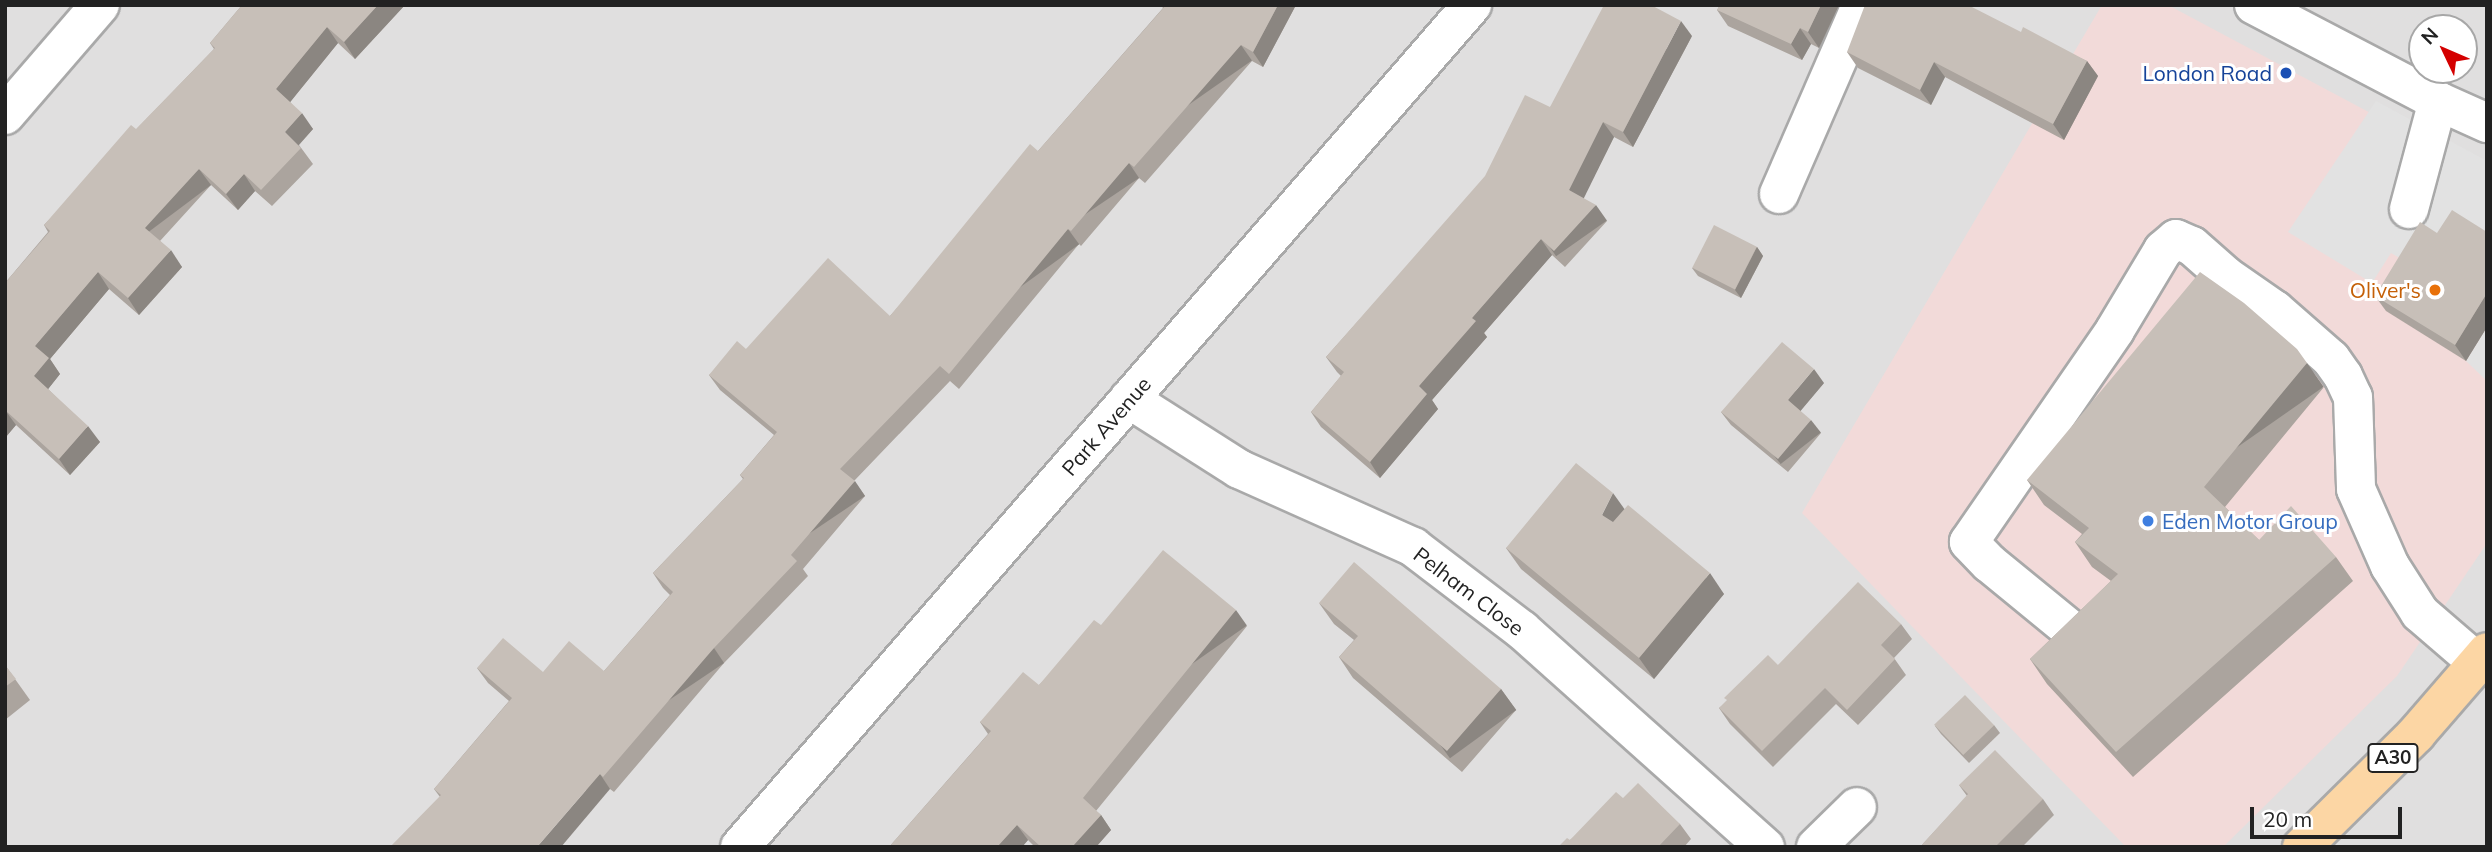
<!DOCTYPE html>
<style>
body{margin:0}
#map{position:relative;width:2492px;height:852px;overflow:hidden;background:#f2efe9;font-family:Mulish,sans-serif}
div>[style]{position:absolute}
.residential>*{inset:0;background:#e0dfdf}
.commercial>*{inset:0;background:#f2dad9}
.parking>*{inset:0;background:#e2e2e2}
.roads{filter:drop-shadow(2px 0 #a9a9a9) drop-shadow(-2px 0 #a9a9a9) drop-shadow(0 2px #a9a9a9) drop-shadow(0 -2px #a9a9a9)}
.minor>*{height:38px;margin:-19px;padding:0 19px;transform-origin:19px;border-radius:19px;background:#fff}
.major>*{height:38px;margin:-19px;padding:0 19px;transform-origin:19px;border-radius:19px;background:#fcd6a4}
.wall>*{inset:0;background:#aba49e}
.shaded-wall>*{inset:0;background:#8b8681;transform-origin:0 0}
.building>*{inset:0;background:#c7bfb8;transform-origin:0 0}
.dots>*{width:19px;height:19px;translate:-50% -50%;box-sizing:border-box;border:4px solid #fff;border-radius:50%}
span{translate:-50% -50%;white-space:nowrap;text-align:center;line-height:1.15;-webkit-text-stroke:6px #fff;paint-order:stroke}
.shield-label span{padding:2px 5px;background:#fff;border:2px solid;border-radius:5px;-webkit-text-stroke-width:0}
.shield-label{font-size:19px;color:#222;font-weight:700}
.transit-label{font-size:21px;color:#164399}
.right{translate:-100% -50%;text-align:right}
.food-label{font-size:21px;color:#c56008}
.street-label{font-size:21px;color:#222}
.shop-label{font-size:21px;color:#366cbe}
.left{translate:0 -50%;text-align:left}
.frame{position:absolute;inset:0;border:7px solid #222;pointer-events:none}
.north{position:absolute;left:2408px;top:14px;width:70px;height:70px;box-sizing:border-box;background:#fff;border:2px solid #a7a7a7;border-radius:50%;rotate:314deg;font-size:19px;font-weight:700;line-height:28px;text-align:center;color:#222}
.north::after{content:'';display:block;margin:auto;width:24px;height:32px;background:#d40000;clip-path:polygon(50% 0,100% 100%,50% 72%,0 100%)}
.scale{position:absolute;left:2250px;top:807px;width:152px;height:32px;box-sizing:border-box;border:4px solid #222;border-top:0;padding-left:9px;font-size:21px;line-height:24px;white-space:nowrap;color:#222;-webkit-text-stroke:5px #fff;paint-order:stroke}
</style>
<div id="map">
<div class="residential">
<div style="clip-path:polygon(evenodd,5px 5px,2487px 5px,2487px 847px,5px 847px,5px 5px,2422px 28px,2464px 28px,2464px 70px,2422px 70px,2422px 28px)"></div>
</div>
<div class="commercial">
<div style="clip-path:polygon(2102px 5px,2168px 5px,2487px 175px,2487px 543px,2397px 676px,2223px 847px,2126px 847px,1802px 513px)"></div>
</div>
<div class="parking">
<div style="clip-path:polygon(2376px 101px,2487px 161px,2487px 241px,2413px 266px,2391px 253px,2372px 283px,2288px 232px)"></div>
<div style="clip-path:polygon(2487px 327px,2487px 381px,2466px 361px)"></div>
</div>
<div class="roads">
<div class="minor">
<div style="left:2254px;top:5px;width:208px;rotate:27.6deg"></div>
<div style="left:2438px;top:101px;width:54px;rotate:24.2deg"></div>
<div style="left:5px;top:115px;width:145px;rotate:-49.2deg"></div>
<div style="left:1779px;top:194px;width:206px;rotate:-66.5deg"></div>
<div style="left:2409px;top:209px;width:112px;rotate:-75deg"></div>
<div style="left:1129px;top:399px;width:130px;rotate:32.5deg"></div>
<div style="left:1239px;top:469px;width:191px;rotate:24.1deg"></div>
<div style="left:1413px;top:547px;width:137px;rotate:37.3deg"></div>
<div style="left:1522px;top:630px;width:326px;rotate:41.8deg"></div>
<div style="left:2071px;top:630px;width:106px;rotate:-140.7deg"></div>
<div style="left:1989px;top:563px;width:29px;rotate:-134deg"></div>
<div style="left:1969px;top:542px;width:257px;rotate:-55.4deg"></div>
<div style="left:2115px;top:330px;width:93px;rotate:-59deg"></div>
<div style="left:2163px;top:250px;width:17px;rotate:-40deg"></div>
<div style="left:2176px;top:239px;width:17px;rotate:24deg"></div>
<div style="left:2192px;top:246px;width:45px;rotate:41.4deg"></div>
<div style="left:2226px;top:276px;width:60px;rotate:34.8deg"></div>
<div style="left:2275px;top:310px;width:74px;rotate:41.2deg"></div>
<div style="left:2331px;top:359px;width:21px;rotate:55deg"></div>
<div style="left:2343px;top:376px;width:23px;rotate:65deg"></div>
<div style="left:2353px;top:397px;width:92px;rotate:88.1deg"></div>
<div style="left:2356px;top:489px;width:84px;rotate:66.2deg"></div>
<div style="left:2390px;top:566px;width:56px;rotate:57.4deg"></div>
<div style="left:2420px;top:613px;width:77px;rotate:40.8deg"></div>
<div style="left:740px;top:847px;width:1116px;rotate:-49deg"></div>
<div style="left:1816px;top:847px;width:57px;rotate:-44.3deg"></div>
</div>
<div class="major">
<div style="left:2302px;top:847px;width:161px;rotate:-44.7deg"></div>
<div style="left:2416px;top:734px;width:108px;rotate:-49.1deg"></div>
</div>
</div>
<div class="wall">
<div style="clip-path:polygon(242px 5px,405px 5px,355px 59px,338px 43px,290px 102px,313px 129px,299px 145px,313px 164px,272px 206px,255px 191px,238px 210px,211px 185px,160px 241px,182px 267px,139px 315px,109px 289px,50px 359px,60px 374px,48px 389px,100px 442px,70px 475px,16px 425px,5px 438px,5px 283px,48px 232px,44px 225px,214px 49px,210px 43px)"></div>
<div style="clip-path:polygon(1161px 5px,1296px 5px,1263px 67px,1252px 61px,1145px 183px,1139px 178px,1081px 246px,1079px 244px,959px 389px,950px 381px,854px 481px,865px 496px,803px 569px,808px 576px,724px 663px,614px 792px,610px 789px,440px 797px,434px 789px,509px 701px,488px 683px,477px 668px,543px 672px,604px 671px,670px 595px,663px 588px,653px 573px,743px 479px,740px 475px,774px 435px,720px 390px,709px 375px,746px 349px,890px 316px,1038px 151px,1163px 8px)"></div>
<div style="clip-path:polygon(1720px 5px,1839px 5px,1819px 48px,1811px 44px,1802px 60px,1728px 26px,1717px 10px)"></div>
<div style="clip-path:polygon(2021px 32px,2087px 61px,2098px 76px,2064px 140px,1945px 77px,1931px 105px,1858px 68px,1847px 52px)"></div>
<div style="clip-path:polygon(1692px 36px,1633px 147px,1614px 137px,1583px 198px,1607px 221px,1565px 267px,1552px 255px,1484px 333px,1487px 337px,1432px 400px,1438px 409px,1380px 478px,1321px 427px,1311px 412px,1341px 376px,1337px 372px,1326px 357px,1550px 107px)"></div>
<div style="clip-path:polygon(2487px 232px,2487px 327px,2466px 361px,2386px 311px,2375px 296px,2437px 233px)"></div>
<div style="clip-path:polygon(1757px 247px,1763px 256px,1741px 298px,1698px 276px,1692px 268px)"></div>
<div style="clip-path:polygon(1824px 383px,1800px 411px,1821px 433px,1788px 472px,1731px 425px,1721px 412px)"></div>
<div style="clip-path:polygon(2324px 387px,2225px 507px,2259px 540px,2336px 557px,2353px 581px,2133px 777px,2047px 684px,2030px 659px,2111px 581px,2092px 567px,2075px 542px,2082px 534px,2044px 505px,2027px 480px)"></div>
<div style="clip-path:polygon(1624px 509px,1724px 594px,1654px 679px,1521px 569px,1506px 548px)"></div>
<div style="clip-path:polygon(1319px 603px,1501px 689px,1516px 710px,1462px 772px,1353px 678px,1339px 657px,1354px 640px,1334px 624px)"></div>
<div style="clip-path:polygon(1901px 624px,1912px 639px,1894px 658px,1906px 675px,1858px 725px,1836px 704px,1773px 767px,1730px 724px,1719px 708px,1778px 665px)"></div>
<div style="clip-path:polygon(1101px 625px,1247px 626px,1096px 811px,1101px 815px,1111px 830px,1096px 847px,1035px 847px,1028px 840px,1022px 847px,889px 847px,988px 734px,980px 722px,1039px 685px)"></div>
<div style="clip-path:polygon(5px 665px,30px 700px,5px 720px)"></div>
<div style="clip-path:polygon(1994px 725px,2000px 733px,1969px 763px,1941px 734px,1935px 726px)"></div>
<div style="clip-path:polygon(1959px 785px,2043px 799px,2054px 815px,2022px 847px,1920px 847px,1967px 796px)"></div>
<div style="clip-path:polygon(1623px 798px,1680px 824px,1691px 839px,1684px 847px,1558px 847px,1570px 840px)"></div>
</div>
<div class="shaded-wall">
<div style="clip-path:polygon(378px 5px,405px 5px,355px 59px,344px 42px)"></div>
<div style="clip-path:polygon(1278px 5px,1296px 5px,1263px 67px,1253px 52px)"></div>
<div style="clip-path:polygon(1821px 5px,1839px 5px,1819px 48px,1808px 32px)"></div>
<div style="clip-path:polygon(1681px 21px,1692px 36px,1633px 147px,1623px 132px)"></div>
<div style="clip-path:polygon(327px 27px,338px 43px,287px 106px,276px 89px)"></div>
<div style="clip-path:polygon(1800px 28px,1811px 44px,1802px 60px,1791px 44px)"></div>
<div style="left:1241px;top:45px;width:19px;height:162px;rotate:55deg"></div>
<div style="clip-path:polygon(2087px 61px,2098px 76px,2064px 140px,2053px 124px)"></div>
<div style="clip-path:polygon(1934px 62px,1945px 77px,1931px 105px,1920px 90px)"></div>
<div style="clip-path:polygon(302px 113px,313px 129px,296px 148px,285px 132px)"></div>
<div style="clip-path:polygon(1603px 122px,1614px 137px,1580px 206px,1569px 190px)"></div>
<div style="left:1129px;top:163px;width:18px;height:89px;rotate:56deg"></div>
<div style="left:199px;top:169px;width:20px;height:80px;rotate:53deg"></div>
<div style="clip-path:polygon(244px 174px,255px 191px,238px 210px,226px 194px)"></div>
<div style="left:1596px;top:205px;width:19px;height:62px;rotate:55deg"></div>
<div style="left:1068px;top:229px;width:19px;height:188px;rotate:54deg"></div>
<div style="clip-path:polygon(1541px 239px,1552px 255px,1484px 333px,1487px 337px,1432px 400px,1438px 409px,1380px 478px,1370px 462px,1419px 386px,1472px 318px)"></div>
<div style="clip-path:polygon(1757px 247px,1763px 256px,1741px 298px,1735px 290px)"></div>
<div style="clip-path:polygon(171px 250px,182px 267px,139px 315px,128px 298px)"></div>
<div style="clip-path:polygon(98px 272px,109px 289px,50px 359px,60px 374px,45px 393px,34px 376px,35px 346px)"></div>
<div style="clip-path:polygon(2487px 293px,2487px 327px,2466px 361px,2455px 345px)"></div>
<div style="left:2307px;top:363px;width:29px;height:161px;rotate:55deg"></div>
<div style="clip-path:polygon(1814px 369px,1824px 383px,1798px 414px,1788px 400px)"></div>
<div style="clip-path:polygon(5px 410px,16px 425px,5px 438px)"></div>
<div style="left:1811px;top:420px;width:16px;height:51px;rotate:52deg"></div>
<div style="clip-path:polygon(88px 426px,100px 442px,70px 475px,59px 459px)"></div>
<div style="left:855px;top:481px;width:18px;height:98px;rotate:56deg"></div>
<div style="clip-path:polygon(1613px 493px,1628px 514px,1617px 536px,1602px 515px)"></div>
<div style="clip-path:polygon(1710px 573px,1724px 594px,1654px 679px,1639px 658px)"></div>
<div style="left:1236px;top:610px;width:19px;height:242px;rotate:55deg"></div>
<div style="left:714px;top:648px;width:18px;height:170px;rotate:56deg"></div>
<div style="left:1501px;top:689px;width:26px;height:82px;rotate:54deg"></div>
<div style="clip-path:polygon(600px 774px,610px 789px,561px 847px,537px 847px)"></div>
<div style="clip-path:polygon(1101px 815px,1111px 830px,1096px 847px,1072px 847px)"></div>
<div style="clip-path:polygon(1017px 825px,1028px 840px,1022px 847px,997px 847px)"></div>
</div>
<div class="building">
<div style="clip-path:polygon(242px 5px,378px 5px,344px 42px,327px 27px,276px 89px,302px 113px,285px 132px,301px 148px,261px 190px,244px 174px,226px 194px,199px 169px,145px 228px,171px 250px,128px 298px,98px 272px,35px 346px,49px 358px,34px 376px,88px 426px,59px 459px,5px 410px,5px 283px,50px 231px,44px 225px,131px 125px,136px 129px,215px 48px,210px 43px)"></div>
<div style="clip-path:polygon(1166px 5px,1278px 5px,1253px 52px,1241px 45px,1134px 167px,1129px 163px,1071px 231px,1068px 229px,949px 374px,940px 366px,840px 469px,855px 481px,791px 555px,797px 561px,714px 648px,603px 777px,600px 774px,537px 847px,390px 847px,441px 795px,434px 789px,512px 698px,477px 668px,503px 638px,543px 672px,569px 641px,604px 671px,673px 592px,653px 573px,744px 478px,740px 475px,777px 432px,709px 375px,737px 341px,746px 349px,828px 258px,890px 316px,1030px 144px,1038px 151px)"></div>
<div style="clip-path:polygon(1604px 5px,1651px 5px,1681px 21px,1623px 132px,1603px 122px,1569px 190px,1596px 205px,1554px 251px,1541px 239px,1472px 318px,1476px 321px,1419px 386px,1427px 394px,1370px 462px,1311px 412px,1344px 372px,1326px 357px,1485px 176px,1525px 95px,1550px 107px)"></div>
<div style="clip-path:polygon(1720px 5px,1821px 5px,1808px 32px,1800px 28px,1791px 44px,1717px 10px)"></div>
<div style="clip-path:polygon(1865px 5px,1968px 5px,2021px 32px,2023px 27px,2087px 61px,2053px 124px,1934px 62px,1920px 90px,1847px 52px)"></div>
<div style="clip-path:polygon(2452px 210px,2487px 232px,2487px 293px,2455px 345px,2375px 296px,2420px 222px,2437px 233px)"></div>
<div style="left:1714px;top:225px;width:48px;height:48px;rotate:27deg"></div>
<div style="clip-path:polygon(2200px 272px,2244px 303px,2297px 349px,2307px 363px,2204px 487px,2259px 540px,2291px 506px,2336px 557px,2116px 752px,2030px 659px,2118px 574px,2075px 542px,2089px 528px,2027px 480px)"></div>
<div style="clip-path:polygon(1782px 342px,1814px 369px,1788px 400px,1811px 420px,1778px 459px,1721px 412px)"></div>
<div style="clip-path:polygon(1576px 463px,1613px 493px,1602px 515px,1613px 522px,1628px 505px,1710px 573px,1639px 658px,1506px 548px)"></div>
<div style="clip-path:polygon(1163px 550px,1236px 610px,1083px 798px,1101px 815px,1072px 847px,1041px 847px,1017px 825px,997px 847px,889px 847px,991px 731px,980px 722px,1023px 672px,1039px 685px,1094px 620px,1101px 625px)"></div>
<div style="clip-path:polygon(1354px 562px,1501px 689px,1447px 751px,1339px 657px,1358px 636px,1319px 603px)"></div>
<div style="clip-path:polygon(1858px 582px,1901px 624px,1881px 645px,1895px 659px,1847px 710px,1825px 688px,1762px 751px,1719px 708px,1727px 700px,1724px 698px,1768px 655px,1778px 665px)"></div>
<div style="clip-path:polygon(5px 665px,16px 679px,5px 687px)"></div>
<div style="left:1965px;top:695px;width:42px;height:43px;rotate:46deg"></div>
<div style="clip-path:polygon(1995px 750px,2043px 799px,1995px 847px,1920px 847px,1968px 794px,1959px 785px)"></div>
<div style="clip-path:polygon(1638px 783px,1680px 824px,1658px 847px,1558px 847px,1567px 838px,1570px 840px,1616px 792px,1623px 798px)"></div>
</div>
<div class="dots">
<div style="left:2286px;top:73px;background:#1a4fb4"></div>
<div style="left:2435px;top:290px;background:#e8710a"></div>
<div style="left:2148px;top:521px;background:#3f7fe0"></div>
</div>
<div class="shield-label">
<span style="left:2393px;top:758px">A30</span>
</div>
<div class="transit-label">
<span class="right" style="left:2272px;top:73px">London Road</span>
</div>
<div class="food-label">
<span class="right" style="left:2421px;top:290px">Oliver's</span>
</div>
<div class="street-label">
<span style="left:1106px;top:426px;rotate:-49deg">Park Avenue</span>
<span style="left:1469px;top:591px;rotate:37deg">Pelham Close</span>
</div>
<div class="shop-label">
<span class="left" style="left:2162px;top:521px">Eden Motor Group</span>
</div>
<div class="frame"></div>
<div class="north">N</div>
<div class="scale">20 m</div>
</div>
